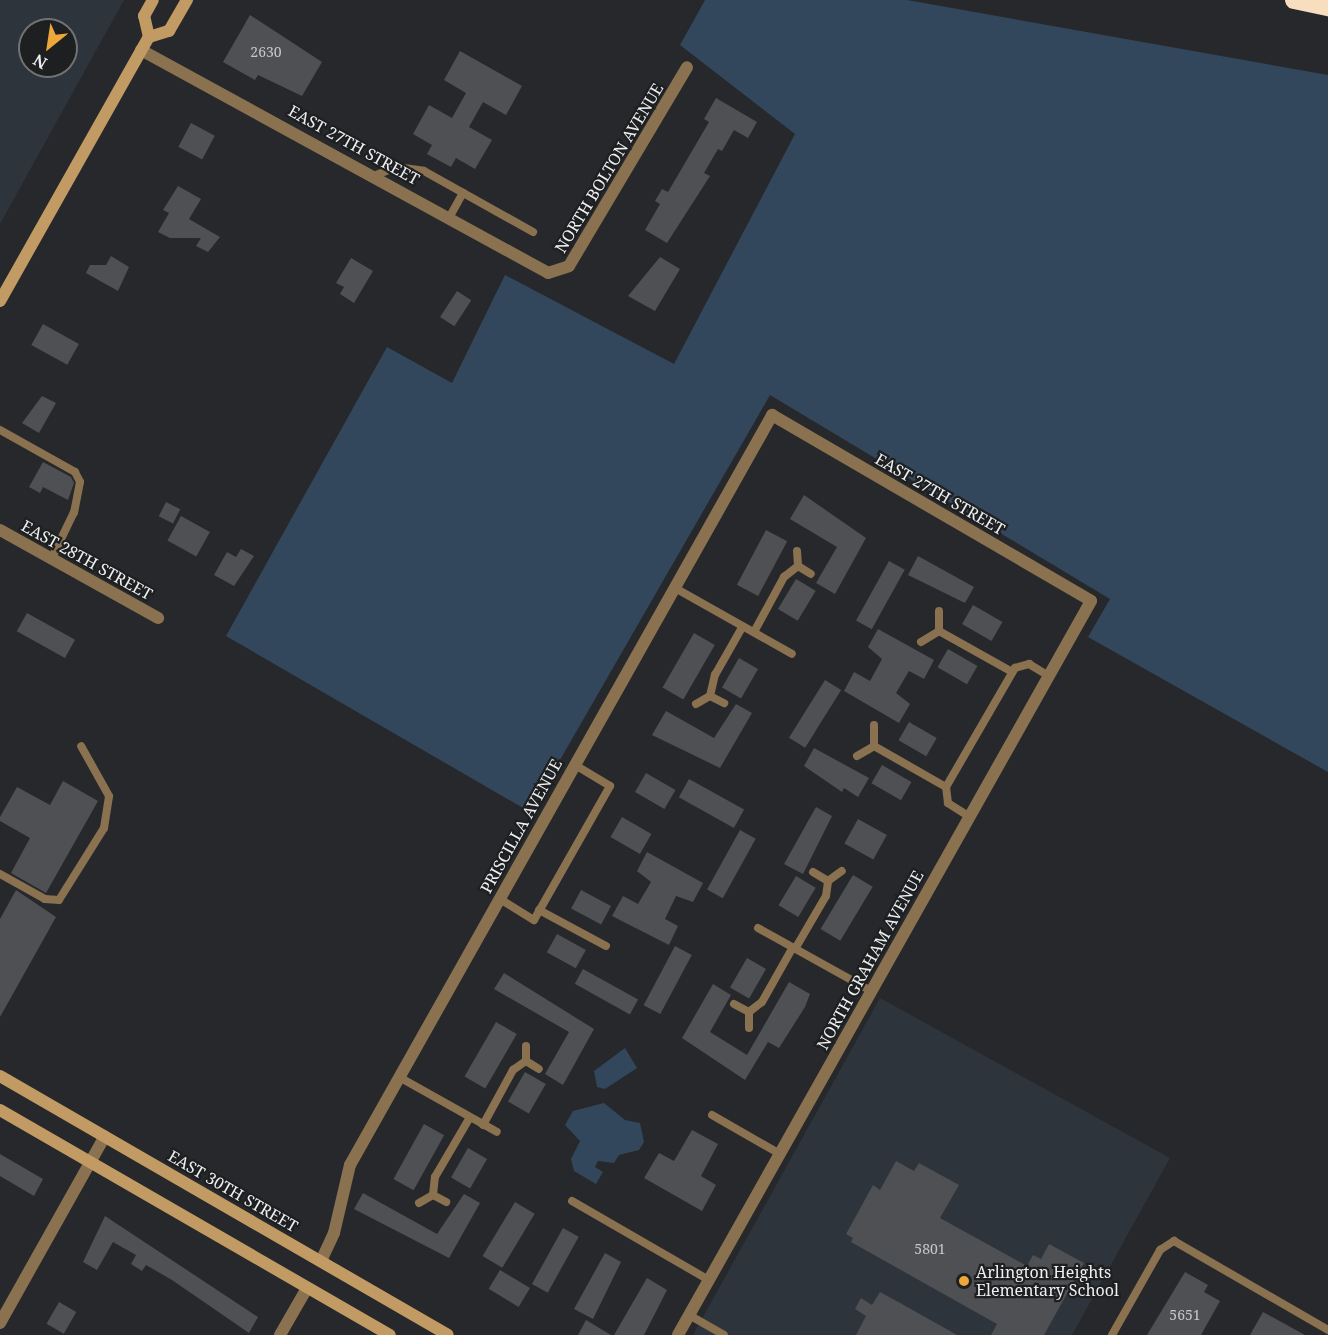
<!DOCTYPE html>
<style>
body{margin:0}
#map{position:relative;width:1328px;height:1335px;overflow:hidden;background:#26282b;font-family:"Noto Serif",serif}
div>[style]{position:absolute}
.built>*{inset:0;background:#2e343b}
.green>*{inset:0;background:#33475c}
.building>*{inset:0;background:#4e5053;transform-origin:0 0}
.service>*{height:8px;margin:-4px;padding:0 4px;transform-origin:4px;border-radius:4px;background:#8a714f}
.minor>*{height:12px;margin:-6px;padding:0 6px;transform-origin:6px;border-radius:6px;background:#8a714f}
.secondary>*{height:12px;margin:-6px;padding:0 6px;transform-origin:6px;border-radius:6px;background:#c29a63}
.motorway>*{height:18px;margin:-9px;padding:0 9px;transform-origin:9px;border-radius:9px;background:#f7debe}
.dots>*{width:16px;height:16px;translate:-50% -50%;box-sizing:border-box;border:3px solid #1d1f21;border-radius:50%}
span{translate:-50% -50%;white-space:nowrap;text-align:center;line-height:1.15;-webkit-text-stroke:4.5px #1d1f21;paint-order:stroke}
.number-label{font-size:14px;color:#c5c7c9}
.number-label span{-webkit-text-stroke-width:0}
.street-label{font-size:16px;color:#edeff0}
.poi-label{font-size:16px;color:#edeff0}
.left{translate:0 -50%;text-align:left}
.north{position:absolute;left:18px;top:18px;width:60px;height:60px;box-sizing:border-box;background:#1d1f21;border:2px solid #707274;border-radius:50%;rotate:210deg;font-size:16px;font-weight:700;line-height:24px;text-align:center;color:#edeff0}
.north::after{content:'';display:block;margin:auto;width:21px;height:27px;background:#eda83b;clip-path:polygon(50% 0,100% 100%,50% 72%,0 100%)}
</style>
<div id="map">
<div class="built">
<div style="clip-path:polygon(evenodd,0 0,124px 0,0 224px,0 0,30px 30px,66px 30px,66px 66px,30px 66px,30px 30px)"></div>
<div style="clip-path:polygon(880px 998px,1170px 1158px,1072px 1335px,693px 1335px)"></div>
</div>
<div class="green">
<div style="clip-path:polygon(705px 0,907px 0,1328px 75px,1328px 772px,1088px 637px,1110px 599px,770px 395px,530px 812px,226px 636px,387px 347px,452px 383px,505px 275px,674px 364px,795px 134px,680px 45px)"></div>
<div style="clip-path:polygon(625px 1048px,637px 1068px,605px 1089px,597px 1087px,594px 1071px)"></div>
<div style="clip-path:polygon(604px 1103px,625px 1120px,640px 1123px,644px 1142px,639px 1150px,619px 1155px,614px 1163px,598px 1161px,595px 1167px,603px 1172px,596px 1184px,574px 1171px,571px 1159px,580px 1141px,565px 1125px,573px 1111px)"></div>
</div>
<div class="building">
<div style="clip-path:polygon(250px 15px,322px 62px,302px 96px,258px 75px,255px 80px,223px 62px)"></div>
<div style="clip-path:polygon(460px 51px,522px 86px,506px 115px,483px 102px,469px 127px,492px 140px,475px 169px,456px 158px,451px 167px,427px 154px,432px 145px,413px 134px,429px 105px,452px 118px,466px 93px,444px 80px)"></div>
<div style="clip-path:polygon(716px 98px,757px 122px,748px 138px,734px 130px,722px 151px,718px 149px,704px 173px,710px 176px,667px 243px,645px 230px,660px 204px,655px 201px,662px 189px,668px 192px,709px 122px,704px 119px)"></div>
<div style="left:191px;top:123px;width:27px;height:27px;rotate:28deg"></div>
<div style="clip-path:polygon(178px 186px,201px 199px,189px 219px,220px 237px,208px 252px,196px 246px,201px 238px,170px 238px,158px 232px,169px 213px,163px 210px)"></div>
<div style="clip-path:polygon(111px 256px,129px 267px,118px 291px,86px 273px,90px 265px,106px 265px)"></div>
<div style="clip-path:polygon(660px 257px,680px 269px,655px 311px,628px 296px)"></div>
<div style="clip-path:polygon(351px 258px,373px 271px,354px 303px,340px 294px,344px 287px,336px 283px)"></div>
<div style="left:457px;top:291px;width:17px;height:31px;rotate:33deg"></div>
<div style="left:43px;top:324px;width:41px;height:24px;rotate:29deg"></div>
<div style="clip-path:polygon(42px 396px,56px 403px,39px 433px,22px 423px)"></div>
<div style="clip-path:polygon(43px 462px,71px 477px,74px 483px,68px 500px,43px 487px,40px 493px,29px 487px)"></div>
<div style="clip-path:polygon(804px 495px,866px 538px,835px 594px,816px 583px,837px 547px,790px 519px)"></div>
<div style="left:166px;top:502px;width:16px;height:16px;rotate:27deg"></div>
<div style="left:181px;top:516px;width:33px;height:28px;rotate:29deg"></div>
<div style="left:766px;top:530px;width:24px;height:62px;rotate:28deg"></div>
<div style="clip-path:polygon(241px 549px,254px 556px,234px 586px,214px 575px,227px 552px,236px 557px)"></div>
<div style="clip-path:polygon(918px 556px,974px 587px,965px 603px,908px 575px)"></div>
<div style="left:889px;top:561px;width:18px;height:68px;rotate:29deg"></div>
<div style="left:796px;top:579px;width:23px;height:35px;rotate:31deg"></div>
<div style="left:973px;top:605px;width:34px;height:22px;rotate:30deg"></div>
<div style="left:27px;top:613px;width:55px;height:21px;rotate:29deg"></div>
<div style="clip-path:polygon(878px 629px,934px 660px,924px 679px,909px 671px,896px 693px,910px 704px,899px 723px,844px 691px,854px 672px,870px 681px,882px 659px,868px 647px)"></div>
<div style="left:694px;top:633px;width:24px;height:63px;rotate:30deg"></div>
<div style="left:948px;top:649px;width:34px;height:21px;rotate:30deg"></div>
<div style="left:739px;top:658px;width:22px;height:34px;rotate:30deg"></div>
<div style="left:825px;top:680px;width:19px;height:68px;rotate:32deg"></div>
<div style="clip-path:polygon(736px 704px,752px 713px,720px 768px,652px 735px,666px 711px,714px 738px)"></div>
<div style="left:909px;top:722px;width:32px;height:21px;rotate:30deg"></div>
<div style="clip-path:polygon(814px 748px,869px 778px,858px 797px,844px 788px,842px 792px,804px 766px)"></div>
<div style="left:882px;top:765px;width:34px;height:21px;rotate:30deg"></div>
<div style="left:646px;top:773px;width:34px;height:22px;rotate:30deg"></div>
<div style="left:689px;top:779px;width:63px;height:21px;rotate:29deg"></div>
<div style="clip-path:polygon(63px 781px,98px 801px,46px 893px,11px 873px,30px 838px,0 821px,0 817px,17px 787px,50px 805px)"></div>
<div style="clip-path:polygon(816px 807px,832px 816px,803px 874px,784px 864px)"></div>
<div style="left:622px;top:817px;width:34px;height:23px;rotate:30deg"></div>
<div style="left:858px;top:819px;width:33px;height:28px;rotate:29deg"></div>
<div style="left:740px;top:830px;width:18px;height:68px;rotate:29deg"></div>
<div style="clip-path:polygon(647px 852px,703px 883px,693px 902px,676px 896px,665px 919px,678px 926px,669px 945px,612px 916px,623px 896px,638px 904px,651px 882px,637px 871px)"></div>
<div style="left:853px;top:875px;width:23px;height:63px;rotate:31deg"></div>
<div style="left:796px;top:876px;width:23px;height:34px;rotate:31deg"></div>
<div style="clip-path:polygon(16px 890px,56px 917px,0 1017px,0 919px)"></div>
<div style="left:581px;top:890px;width:34px;height:21px;rotate:28deg"></div>
<div style="left:557px;top:934px;width:33px;height:21px;rotate:29deg"></div>
<div style="left:675px;top:946px;width:19px;height:67px;rotate:28deg"></div>
<div style="left:747px;top:958px;width:22px;height:34px;rotate:30deg"></div>
<div style="left:583px;top:969px;width:63px;height:17px;rotate:29deg"></div>
<div style="clip-path:polygon(504px 973px,594px 1029px,563px 1085px,545px 1074px,569px 1032px,494px 989px)"></div>
<div style="clip-path:polygon(789px 982px,810px 994px,805px 1007px,779px 1048px,768px 1042px,745px 1080px,682px 1038px,713px 984px,731px 995px,710px 1032px,747px 1055px)"></div>
<div style="left:496px;top:1022px;width:24px;height:63px;rotate:30deg"></div>
<div style="left:525px;top:1072px;width:24px;height:34px;rotate:30deg"></div>
<div style="left:424px;top:1124px;width:23px;height:63px;rotate:29deg"></div>
<div style="clip-path:polygon(692px 1130px,718px 1144px,701px 1176px,716px 1185px,702px 1211px,644px 1178px,659px 1153px,674px 1161px)"></div>
<div style="left:468px;top:1148px;width:22px;height:34px;rotate:30deg"></div>
<div style="clip-path:polygon(0 1154px,43px 1179px,34px 1196px,0 1176px)"></div>
<div style="clip-path:polygon(896px 1161px,914px 1171px,919px 1163px,959px 1185px,940px 1218px,1027px 1266px,1033px 1255px,1041px 1259px,1049px 1244px,1084px 1263px,1044px 1335px,991px 1335px,997px 1324px,851px 1242px,853px 1238px,846px 1234px,873px 1185px,880px 1190px)"></div>
<div style="clip-path:polygon(363px 1193px,437px 1234px,464px 1194px,480px 1203px,449px 1258px,354px 1209px)"></div>
<div style="left:515px;top:1202px;width:23px;height:63px;rotate:31deg"></div>
<div style="clip-path:polygon(105px 1216px,258px 1317px,249px 1333px,172px 1280px,146px 1265px,142px 1271px,131px 1264px,136px 1255px,113px 1242px,97px 1270px,83px 1262px)"></div>
<div style="left:563px;top:1228px;width:18px;height:64px;rotate:29deg"></div>
<div style="clip-path:polygon(605px 1253px,621px 1262px,593px 1319px,574px 1309px)"></div>
<div style="left:500px;top:1270px;width:35px;height:22px;rotate:31deg"></div>
<div style="clip-path:polygon(1185px 1272px,1208px 1285px,1204px 1292px,1220px 1301px,1201px 1335px,1147px 1335px)"></div>
<div style="clip-path:polygon(647px 1278px,667px 1290px,644px 1335px,614px 1335px)"></div>
<div style="clip-path:polygon(880px 1292px,902px 1304px,957px 1335px,856px 1335px,866px 1316px,855px 1309px,861px 1298px,872px 1305px)"></div>
<div style="left:59px;top:1302px;width:20px;height:25px;rotate:30deg"></div>
<div style="clip-path:polygon(1263px 1312px,1305px 1335px,1250px 1335px)"></div>
<div style="clip-path:polygon(586px 1320px,611px 1335px,578px 1335px)"></div>
</div>
<div class="service">
<div style="left:376px;top:175px;width:22px;rotate:-21deg"></div>
<div style="left:397px;top:167px;width:27px;rotate:8deg"></div>
<div style="left:424px;top:171px;width:125px;rotate:29.2deg"></div>
<div style="left:449px;top:218px;width:29px;rotate:-61deg"></div>
<div style="left:0;top:430px;width:86px;rotate:29.2deg"></div>
<div style="left:75px;top:472px;width:11px;rotate:63deg"></div>
<div style="left:80px;top:482px;width:31px;rotate:101deg"></div>
<div style="left:74px;top:512px;width:53px;rotate:115.6deg"></div>
<div style="left:797px;top:551px;width:15px;rotate:86deg"></div>
<div style="left:798px;top:566px;width:15px;rotate:32deg"></div>
<div style="left:675px;top:588px;width:134px;rotate:29.4deg"></div>
<div style="left:939px;top:611px;width:20px;rotate:90deg"></div>
<div style="left:939px;top:631px;width:84px;rotate:29.3deg"></div>
<div style="left:754px;top:632px;width:63px;rotate:-61.4deg"></div>
<div style="left:784px;top:577px;width:18px;rotate:-38deg"></div>
<div style="left:921px;top:642px;width:21px;rotate:-31deg"></div>
<div style="left:710px;top:696px;width:22px;rotate:-77deg"></div>
<div style="left:715px;top:675px;width:56px;rotate:-60.3deg"></div>
<div style="left:710px;top:696px;width:16px;rotate:27deg"></div>
<div style="left:696px;top:704px;width:16px;rotate:-30deg"></div>
<div style="left:874px;top:725px;width:21px;rotate:90deg"></div>
<div style="left:874px;top:746px;width:83px;rotate:29.7deg"></div>
<div style="left:857px;top:756px;width:20px;rotate:-30deg"></div>
<div style="left:970px;top:817px;width:26px;rotate:-148deg"></div>
<div style="left:948px;top:803px;width:16px;rotate:-97deg"></div>
<div style="left:946px;top:787px;width:138px;rotate:-59.9deg"></div>
<div style="left:1015px;top:668px;width:15px;rotate:-16deg"></div>
<div style="left:1029px;top:664px;width:23px;rotate:31deg"></div>
<div style="left:813px;top:872px;width:17px;rotate:31deg"></div>
<div style="left:0;top:874px;width:51px;rotate:29.1deg"></div>
<div style="left:45px;top:899px;width:14px;rotate:4deg"></div>
<div style="left:59px;top:900px;width:85px;rotate:-58deg"></div>
<div style="left:104px;top:828px;width:32px;rotate:-81deg"></div>
<div style="left:109px;top:796px;width:57px;rotate:-119.2deg"></div>
<div style="left:828px;top:881px;width:17px;rotate:-36deg"></div>
<div style="left:500px;top:899px;width:40px;rotate:32deg"></div>
<div style="left:534px;top:920px;width:154px;rotate:-60.4deg"></div>
<div style="left:610px;top:786px;width:41px;rotate:-149deg"></div>
<div style="left:539px;top:910px;width:76px;rotate:28.2deg"></div>
<div style="left:758px;top:928px;width:129px;rotate:29.1deg"></div>
<div style="left:795px;top:949px;width:61px;rotate:-59.7deg"></div>
<div style="left:826px;top:896px;width:15px;rotate:-82deg"></div>
<div style="left:734px;top:1004px;width:17px;rotate:28deg"></div>
<div style="left:749px;top:1012px;width:16px;rotate:-38deg"></div>
<div style="left:762px;top:1002px;width:63px;rotate:-60.6deg"></div>
<div style="left:749px;top:1028px;width:16px;rotate:-90deg"></div>
<div style="left:526px;top:1046px;width:15px;rotate:90deg"></div>
<div style="left:526px;top:1061px;width:15px;rotate:32deg"></div>
<div style="left:399px;top:1077px;width:112px;rotate:29.3deg"></div>
<div style="left:712px;top:1115px;width:78px;rotate:29.8deg"></div>
<div style="left:483px;top:1125px;width:63px;rotate:-61.4deg"></div>
<div style="left:513px;top:1070px;width:16px;rotate:-35deg"></div>
<div style="left:433px;top:1195px;width:18px;rotate:-84deg"></div>
<div style="left:435px;top:1177px;width:69px;rotate:-59.7deg"></div>
<div style="left:433px;top:1195px;width:15px;rotate:28deg"></div>
<div style="left:572px;top:1201px;width:158px;rotate:30deg"></div>
<div style="left:419px;top:1203px;width:16px;rotate:-30deg"></div>
<div style="left:689px;top:1315px;width:40px;rotate:29.7deg"></div>
<div style="left:1112px;top:1335px;width:98px;rotate:-60.5deg"></div>
<div style="left:1160px;top:1250px;width:17px;rotate:-33deg"></div>
<div style="left:1174px;top:1241px;width:178px;rotate:30deg"></div>
</div>
<div class="minor">
<div style="left:141px;top:50px;width:464px;rotate:28.7deg"></div>
<div style="left:548px;top:273px;width:22px;rotate:-18deg"></div>
<div style="left:569px;top:266px;width:231px;rotate:-59.3deg"></div>
<div style="left:0;top:530px;width:181px;rotate:29.1deg"></div>
<div style="left:321px;top:1261px;width:31px;rotate:-65deg"></div>
<div style="left:334px;top:1233px;width:70px;rotate:-76.8deg"></div>
<div style="left:350px;top:1165px;width:861px;rotate:-60.63deg"></div>
<div style="left:772px;top:415px;width:369px;rotate:30.2deg"></div>
<div style="left:1091px;top:601px;width:842px;rotate:119.37deg"></div>
<div style="left:0;top:1323px;width:214px;rotate:-60.7deg"></div>
<div style="left:280px;top:1335px;width:54px;rotate:-60.1deg"></div>
</div>
<div class="secondary">
<div style="left:149px;top:37px;width:21px;rotate:-17deg"></div>
<div style="left:169px;top:31px;width:36px;rotate:-60deg"></div>
<div style="left:0;top:301px;width:303px;rotate:-60.6deg"></div>
<div style="left:149px;top:37px;width:22px;rotate:-103deg"></div>
<div style="left:144px;top:16px;width:18px;rotate:-61deg"></div>
<div style="left:0;top:1076px;width:517px;rotate:30.03deg"></div>
<div style="left:0;top:1110px;width:450px;rotate:30deg"></div>
</div>
<div class="motorway">
<div style="left:1294px;top:0;width:35px;rotate:12deg"></div>
</div>
<div class="dots">
<div style="left:964px;top:1281px;background:#eda83b"></div>
</div>
<div class="number-label">
<span style="left:266px;top:52px">2630</span>
<span style="left:930px;top:1249px">5801</span>
<span style="left:1185px;top:1315px">5651</span>
</div>
<div class="street-label">
<span style="left:354px;top:145px;rotate:29deg">EAST 27TH STREET</span>
<span style="left:609px;top:168px;rotate:-59deg">NORTH BOLTON AVENUE</span>
<span style="left:940px;top:494px;rotate:30deg">EAST 27TH STREET</span>
<span style="left:87px;top:560px;rotate:29deg">EAST 28TH STREET</span>
<span style="left:521px;top:826px;rotate:-61deg">PRISCILLA AVENUE</span>
<span style="left:870px;top:960px;rotate:-61deg">NORTH GRAHAM AVENUE</span>
<span style="left:233px;top:1191px;rotate:30deg">EAST 30TH STREET</span>
</div>
<div class="poi-label">
<span class="left" style="left:976px;top:1281px">Arlington Heights<br>Elementary School</span>
</div>
<div class="north">N</div>
</div>
